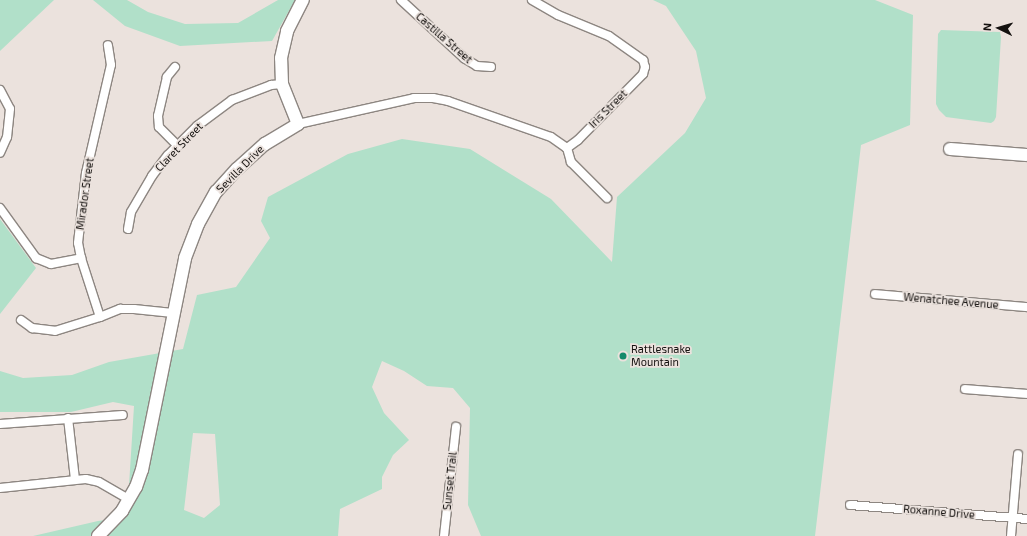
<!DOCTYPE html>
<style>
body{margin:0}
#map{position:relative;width:1027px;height:536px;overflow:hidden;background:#ebe2dd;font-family:"Exo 2",sans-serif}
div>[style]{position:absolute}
.green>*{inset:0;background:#b1e0c9}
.roads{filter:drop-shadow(1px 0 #8d8681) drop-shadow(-1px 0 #8d8681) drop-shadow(0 1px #8d8681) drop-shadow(0 -1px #8d8681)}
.street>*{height:8px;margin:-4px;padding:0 4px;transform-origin:4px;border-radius:4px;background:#fff}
.secondary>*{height:12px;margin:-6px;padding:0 6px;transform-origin:6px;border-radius:6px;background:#fff}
.dots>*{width:11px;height:11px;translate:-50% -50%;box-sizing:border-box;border:2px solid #ebe2dd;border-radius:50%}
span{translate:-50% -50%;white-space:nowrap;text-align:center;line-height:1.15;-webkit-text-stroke:3.5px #ebe2dd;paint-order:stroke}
.street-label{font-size:11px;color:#14110f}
.poi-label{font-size:11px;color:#14110f}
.left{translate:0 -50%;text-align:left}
.north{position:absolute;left:979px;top:8px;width:40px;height:40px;-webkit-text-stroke:3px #ebe2dd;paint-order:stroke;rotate:275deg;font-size:11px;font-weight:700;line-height:16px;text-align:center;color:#14110f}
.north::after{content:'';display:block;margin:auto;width:14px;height:18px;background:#14110f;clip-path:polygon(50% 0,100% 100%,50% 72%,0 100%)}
</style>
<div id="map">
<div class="green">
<div style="clip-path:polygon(0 0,54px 0,0 51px)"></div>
<div style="clip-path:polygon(93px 0,127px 0,148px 12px,185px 24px,238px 23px,278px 0,295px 0,272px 41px,180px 46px,125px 26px)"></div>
<div style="clip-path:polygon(evenodd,653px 0,875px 0,913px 15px,910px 125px,861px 145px,815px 536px,481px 536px,468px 505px,470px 408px,453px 388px,427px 386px,404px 371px,382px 361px,372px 387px,384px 413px,409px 440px,393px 455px,382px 477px,382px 489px,340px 509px,338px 536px,33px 536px,98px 521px,127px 517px,134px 406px,113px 402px,71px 412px,0 412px,0 371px,23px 378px,72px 375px,109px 362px,183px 349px,197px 295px,236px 287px,270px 238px,261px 221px,268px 197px,348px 154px,402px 139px,470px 149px,551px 199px,612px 262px,617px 197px,685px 133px,706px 98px,696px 51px,666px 6px,653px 0,193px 433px,215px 434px,220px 505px,204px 518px,184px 510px,193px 433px)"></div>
<div style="clip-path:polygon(941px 30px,1000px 32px,1001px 37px,996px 117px,994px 121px,991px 123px,946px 117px,939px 110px,936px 104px,936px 99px,938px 34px)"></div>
<div style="clip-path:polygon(0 219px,36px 268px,0 314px)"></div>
</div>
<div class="roads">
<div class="street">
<div style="left:401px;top:0;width:86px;rotate:42.6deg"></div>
<div style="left:464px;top:58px;width:15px;rotate:32deg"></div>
<div style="left:477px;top:66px;width:14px;rotate:4deg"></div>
<div style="left:532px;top:0;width:30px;rotate:30deg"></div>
<div style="left:558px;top:15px;width:55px;rotate:22.4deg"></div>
<div style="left:609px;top:36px;width:42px;rotate:35.2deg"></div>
<div style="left:643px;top:60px;width:7px;rotate:74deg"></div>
<div style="left:645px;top:67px;width:7px;rotate:106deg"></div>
<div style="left:643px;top:74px;width:93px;rotate:134.6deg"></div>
<div style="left:578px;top:140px;width:14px;rotate:144deg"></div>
<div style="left:175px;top:67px;width:13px;rotate:129deg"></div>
<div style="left:167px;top:77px;width:40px;rotate:103deg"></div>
<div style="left:158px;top:116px;width:11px;rotate:85deg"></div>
<div style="left:159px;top:127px;width:27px;rotate:45deg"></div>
<div style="left:0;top:90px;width:21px;rotate:62deg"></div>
<div style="left:10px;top:109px;width:28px;rotate:96deg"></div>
<div style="left:7px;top:137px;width:17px;rotate:114deg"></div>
<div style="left:298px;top:124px;width:119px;rotate:-12.6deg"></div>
<div style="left:414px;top:98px;width:19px"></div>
<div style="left:433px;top:98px;width:15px;rotate:11deg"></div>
<div style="left:448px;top:101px;width:109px;rotate:19.3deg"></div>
<div style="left:551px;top:137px;width:19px;rotate:35deg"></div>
<div style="left:567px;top:148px;width:15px;rotate:74deg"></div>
<div style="left:571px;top:162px;width:51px;rotate:45deg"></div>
<div style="left:0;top:208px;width:62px;rotate:54.2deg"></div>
<div style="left:36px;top:258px;width:16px;rotate:22deg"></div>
<div style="left:51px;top:264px;width:31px;rotate:-11deg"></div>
<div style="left:128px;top:229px;width:17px;rotate:-80deg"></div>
<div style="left:131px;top:212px;width:42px;rotate:-59.7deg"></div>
<div style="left:152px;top:176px;width:26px;rotate:-53deg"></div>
<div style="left:168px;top:155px;width:41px;rotate:-45deg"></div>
<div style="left:197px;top:126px;width:44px;rotate:-36.6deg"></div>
<div style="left:232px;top:100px;width:42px;rotate:-21deg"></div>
<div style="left:271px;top:85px;width:11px;rotate:-5deg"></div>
<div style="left:875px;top:294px;width:153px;rotate:4.9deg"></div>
<div style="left:100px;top:317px;width:62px;rotate:-107.9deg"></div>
<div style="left:81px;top:258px;width:15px;rotate:-101deg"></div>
<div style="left:78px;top:243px;width:70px;rotate:-83.5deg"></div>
<div style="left:86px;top:173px;width:111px;rotate:-77deg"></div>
<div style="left:111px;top:65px;width:20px;rotate:-99deg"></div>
<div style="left:21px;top:320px;width:14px;rotate:36deg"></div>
<div style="left:32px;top:328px;width:23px;rotate:7deg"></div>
<div style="left:55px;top:331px;width:47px;rotate:-17.3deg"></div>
<div style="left:100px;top:317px;width:22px;rotate:-22deg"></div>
<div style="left:120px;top:309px;width:14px"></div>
<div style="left:134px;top:309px;width:39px;rotate:6deg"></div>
<div style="left:965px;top:389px;width:62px;rotate:4.6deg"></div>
<div style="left:68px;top:418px;width:61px;rotate:83.5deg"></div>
<div style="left:0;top:424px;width:123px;rotate:-4.2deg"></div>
<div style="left:0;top:488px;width:86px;rotate:-6deg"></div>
<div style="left:86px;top:479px;width:13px;rotate:13deg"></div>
<div style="left:99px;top:482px;width:34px;rotate:30deg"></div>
<div style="left:850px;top:505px;width:178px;rotate:4.5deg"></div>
<div style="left:444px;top:536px;width:110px;rotate:-83.7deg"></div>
<div style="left:1011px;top:536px;width:82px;rotate:-85.1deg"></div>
</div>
<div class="secondary">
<div style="left:950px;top:149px;width:77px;rotate:4.5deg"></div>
<div style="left:98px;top:536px;width:35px;rotate:-46deg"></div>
<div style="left:122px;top:511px;width:28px;rotate:-60deg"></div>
<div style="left:136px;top:487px;width:18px;rotate:-71deg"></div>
<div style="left:142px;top:470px;width:216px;rotate:-78.5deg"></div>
<div style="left:185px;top:258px;width:36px;rotate:-69deg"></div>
<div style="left:198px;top:224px;width:37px;rotate:-61deg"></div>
<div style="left:216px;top:192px;width:31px;rotate:-48deg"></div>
<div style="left:237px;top:169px;width:38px;rotate:-42deg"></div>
<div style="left:265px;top:144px;width:39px;rotate:-31deg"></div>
<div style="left:298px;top:124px;width:43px;rotate:-111.8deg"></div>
<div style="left:282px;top:84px;width:26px;rotate:-92deg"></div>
<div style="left:281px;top:58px;width:28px;rotate:-77deg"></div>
<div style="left:287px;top:31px;width:35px;rotate:-63deg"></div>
</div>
</div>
<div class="dots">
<div style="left:623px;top:356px;background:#148a6b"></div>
</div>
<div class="street-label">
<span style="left:444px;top:38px;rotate:41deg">Castilla Street</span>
<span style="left:608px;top:109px;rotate:-45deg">Iris Street</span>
<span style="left:179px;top:147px;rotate:-46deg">Claret Street</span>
<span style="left:240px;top:169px;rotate:-45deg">Sevilla Drive</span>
<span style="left:85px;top:194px;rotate:-82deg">Mirador Street</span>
<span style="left:951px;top:301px;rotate:5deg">Wenatchee Avenue</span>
<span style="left:450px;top:481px;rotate:-84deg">Sunset Trail</span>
<span style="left:939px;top:512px;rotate:5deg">Roxanne Drive</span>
</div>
<div class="poi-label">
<span class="left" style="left:631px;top:356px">Rattlesnake<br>Mountain</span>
</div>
<div class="north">N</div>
</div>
